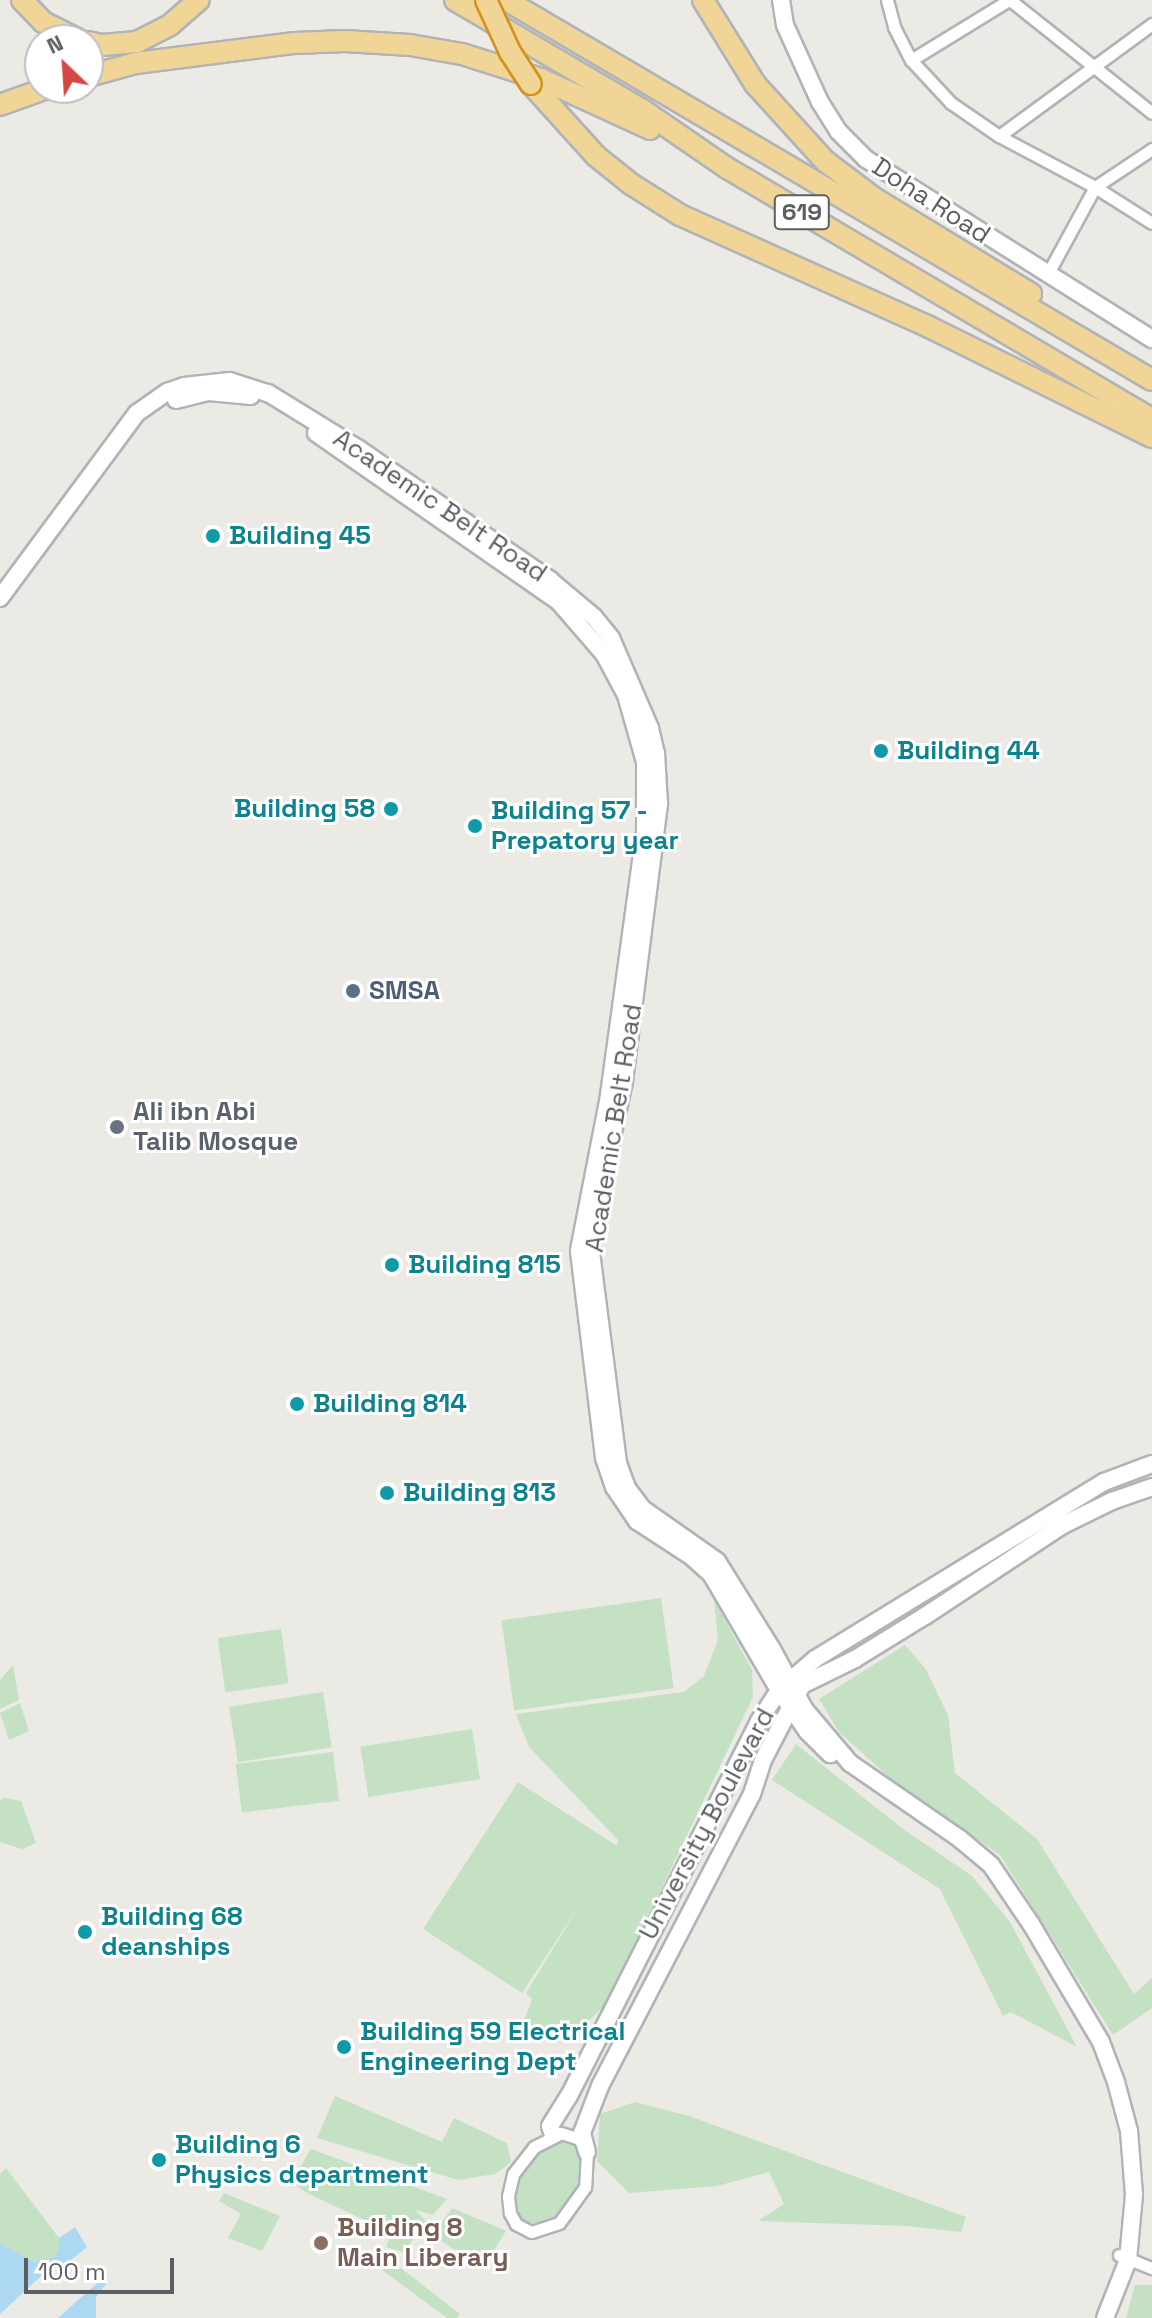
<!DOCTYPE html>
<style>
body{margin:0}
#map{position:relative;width:1152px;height:2318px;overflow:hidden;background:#eceae4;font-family:"Space Grotesk",sans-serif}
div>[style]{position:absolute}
.green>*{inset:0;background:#c4e1c3;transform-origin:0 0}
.water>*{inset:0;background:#acd8f4}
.roads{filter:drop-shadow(2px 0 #b1b4b7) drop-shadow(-2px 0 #b1b4b7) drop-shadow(0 2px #b1b4b7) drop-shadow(0 -2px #b1b4b7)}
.street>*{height:11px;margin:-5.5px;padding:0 5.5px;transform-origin:5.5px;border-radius:5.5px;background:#fff}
.secondary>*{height:16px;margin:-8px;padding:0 8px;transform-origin:8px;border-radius:8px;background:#fff}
.highway>*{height:20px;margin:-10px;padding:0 10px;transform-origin:10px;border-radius:10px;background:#f0d597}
.bridges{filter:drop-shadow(2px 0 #d5921b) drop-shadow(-2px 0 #d5921b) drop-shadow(0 2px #d5921b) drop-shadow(0 -2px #d5921b)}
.highway-bridge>*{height:20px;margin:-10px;padding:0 10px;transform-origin:10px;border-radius:10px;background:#f0d597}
.dots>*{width:22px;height:22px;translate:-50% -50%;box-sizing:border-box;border:4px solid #fff;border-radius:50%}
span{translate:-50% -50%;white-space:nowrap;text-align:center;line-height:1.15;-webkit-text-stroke:6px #fff;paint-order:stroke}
.shield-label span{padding:2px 6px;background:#fff;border:2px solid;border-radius:6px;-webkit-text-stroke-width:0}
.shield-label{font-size:24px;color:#5c5f62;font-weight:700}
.street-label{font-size:26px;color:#5c5f62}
.culture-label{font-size:26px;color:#0d838f;font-weight:700}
.left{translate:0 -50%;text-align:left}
.right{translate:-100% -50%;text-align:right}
.service-label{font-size:26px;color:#4e5e75;font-weight:700}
.worship-label{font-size:26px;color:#5b616d;font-weight:700}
.education-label{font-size:26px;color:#785e54;font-weight:700}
.north{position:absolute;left:24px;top:24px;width:80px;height:80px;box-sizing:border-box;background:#fff;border:2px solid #bebfc0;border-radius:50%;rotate:335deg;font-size:22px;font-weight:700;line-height:32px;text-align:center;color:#5c5f62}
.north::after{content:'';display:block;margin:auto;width:28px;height:36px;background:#d44742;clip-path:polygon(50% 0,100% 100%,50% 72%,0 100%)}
.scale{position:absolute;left:24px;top:2258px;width:150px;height:36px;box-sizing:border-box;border:4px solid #5c5f62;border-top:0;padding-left:10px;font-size:24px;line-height:28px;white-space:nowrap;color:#5c5f62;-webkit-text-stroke:6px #fff;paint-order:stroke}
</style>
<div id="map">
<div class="green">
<div style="left:661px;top:1598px;width:91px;height:161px;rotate:82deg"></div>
<div style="clip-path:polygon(714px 1600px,752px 1670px,753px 1697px,607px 2003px,583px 2027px,550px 2031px,523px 2024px,532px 1999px,526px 1993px,581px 1903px,522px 1993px,423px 1929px,518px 1782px,617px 1846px,618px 1840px,529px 1747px,516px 1714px,684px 1692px,704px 1676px,718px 1640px)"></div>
<div style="left:281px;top:1629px;width:55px;height:64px;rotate:82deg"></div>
<div style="clip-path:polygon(905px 1645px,925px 1668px,948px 1715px,955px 1773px,1037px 1839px,1134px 1994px,1152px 1978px,1152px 2008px,1113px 2035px,1000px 1855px,891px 1779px,839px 1732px,819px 1699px)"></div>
<div style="clip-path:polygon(13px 1665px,19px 1700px,0 1709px,0 1680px)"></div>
<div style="left:323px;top:1692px;width:56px;height:95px;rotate:81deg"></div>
<div style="clip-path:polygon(20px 1703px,29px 1731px,9px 1740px,0 1713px)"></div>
<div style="left:472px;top:1729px;width:51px;height:113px;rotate:81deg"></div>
<div style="clip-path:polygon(796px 1744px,903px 1829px,972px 1876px,1010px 1922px,1077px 2047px,1011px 2012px,1003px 2016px,940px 1889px,772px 1780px)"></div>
<div style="left:333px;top:1752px;width:49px;height:98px;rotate:83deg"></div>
<div style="clip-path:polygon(5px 1798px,21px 1801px,36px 1843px,22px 1849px,0 1842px,0 1800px)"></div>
<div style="clip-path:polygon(335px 2096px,442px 2142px,454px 2118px,507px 2143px,511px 2162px,495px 2174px,458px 2180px,317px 2138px)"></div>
<div style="clip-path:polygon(635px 2102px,689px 2116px,966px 2217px,961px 2232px,907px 2226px,758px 2221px,784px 2204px,769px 2172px,717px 2186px,629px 2193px,597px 2161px,600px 2114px)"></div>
<div style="clip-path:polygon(566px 2138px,578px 2146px,581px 2155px,581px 2177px,575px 2191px,556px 2215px,545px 2223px,525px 2223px,514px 2206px,516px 2180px,522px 2167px,533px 2153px,556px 2139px)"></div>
<div style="clip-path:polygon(311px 2149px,447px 2199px,433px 2215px,416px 2210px,427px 2223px,403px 2252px,386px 2247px,392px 2233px,309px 2194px,291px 2182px)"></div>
<div style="clip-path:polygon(6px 2168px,59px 2238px,60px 2250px,54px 2257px,34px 2262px,0 2243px,0 2174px)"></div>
<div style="clip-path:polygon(224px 2193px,280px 2216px,262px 2251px,228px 2238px,241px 2214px,219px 2201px)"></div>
<div style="clip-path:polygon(452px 2208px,506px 2231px,482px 2269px,433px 2235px)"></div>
<div style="clip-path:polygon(393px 2262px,460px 2314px,457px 2318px,447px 2318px,382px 2270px)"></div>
<div style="clip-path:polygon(1135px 2285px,1152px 2285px,1152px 2318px,1126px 2318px)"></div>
</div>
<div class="water">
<div style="clip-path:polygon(75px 2227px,87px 2247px,61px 2268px,53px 2265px,0 2314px,0 2243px,34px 2262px,54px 2257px,59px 2250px,59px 2238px)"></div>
<div style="clip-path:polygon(102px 2279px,106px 2284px,96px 2297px,96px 2318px,58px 2318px)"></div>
</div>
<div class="roads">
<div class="street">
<div style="left:887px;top:0;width:28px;rotate:75deg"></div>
<div style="left:894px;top:27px;width:37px;rotate:63deg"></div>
<div style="left:911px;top:60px;width:59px;rotate:47.1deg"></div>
<div style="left:951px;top:103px;width:58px;rotate:34.5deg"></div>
<div style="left:999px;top:136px;width:109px;rotate:28deg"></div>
<div style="left:1095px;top:187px;width:67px;rotate:32.3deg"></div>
<div style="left:1010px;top:0;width:181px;rotate:38.5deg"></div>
<div style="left:911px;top:60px;width:115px;rotate:-31.5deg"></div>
<div style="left:999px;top:136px;width:190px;rotate:-36.2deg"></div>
<div style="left:1047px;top:275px;width:100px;rotate:-61.4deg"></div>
<div style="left:1095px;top:187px;width:69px;rotate:-33.7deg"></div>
<div style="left:561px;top:2133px;width:19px;rotate:18deg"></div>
<div style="left:579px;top:2139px;width:15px;rotate:58deg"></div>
<div style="left:587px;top:2152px;width:35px;rotate:93deg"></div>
<div style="left:585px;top:2187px;width:44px;rotate:125.8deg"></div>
<div style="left:559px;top:2223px;width:29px;rotate:162deg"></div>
<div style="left:531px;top:2232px;width:17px;rotate:-152deg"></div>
<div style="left:516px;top:2224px;width:13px;rotate:-119deg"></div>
<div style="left:510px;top:2213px;width:17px;rotate:-97deg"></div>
<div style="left:508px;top:2196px;width:23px;rotate:-77deg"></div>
<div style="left:513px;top:2174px;width:34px;rotate:-52deg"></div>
<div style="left:534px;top:2147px;width:30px;rotate:-27deg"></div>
<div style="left:1119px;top:2255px;width:35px;rotate:22deg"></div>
</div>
<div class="secondary">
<div style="left:781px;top:0;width:25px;rotate:81deg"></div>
<div style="left:785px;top:25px;width:85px;rotate:65.6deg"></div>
<div style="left:820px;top:102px;width:34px;rotate:58deg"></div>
<div style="left:838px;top:131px;width:40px;rotate:45deg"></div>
<div style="left:866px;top:159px;width:338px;rotate:32.2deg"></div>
<div style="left:176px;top:400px;width:34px;rotate:-14deg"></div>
<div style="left:209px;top:392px;width:42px;rotate:5.4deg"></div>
<div style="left:316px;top:433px;width:296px;rotate:34.8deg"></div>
<div style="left:559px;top:602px;width:69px;rotate:49.1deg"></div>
<div style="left:604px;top:654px;width:47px;rotate:61.8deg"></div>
<div style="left:626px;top:695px;width:70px;rotate:74.2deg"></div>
<div style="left:645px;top:762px;width:70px;rotate:90deg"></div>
<div style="left:645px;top:832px;width:266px;rotate:97.8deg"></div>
<div style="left:609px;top:1096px;width:158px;rotate:101deg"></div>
<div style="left:579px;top:1251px;width:209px;rotate:83.1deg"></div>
<div style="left:604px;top:1458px;width:31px;rotate:71deg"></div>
<div style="left:614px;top:1487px;width:41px;rotate:55.9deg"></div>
<div style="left:637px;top:1521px;width:66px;rotate:33.2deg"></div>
<div style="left:692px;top:1557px;width:25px;rotate:42deg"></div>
<div style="left:711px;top:1574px;width:134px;rotate:59.6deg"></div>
<div style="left:779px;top:1690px;width:50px;rotate:55.7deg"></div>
<div style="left:807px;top:1731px;width:33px;rotate:45deg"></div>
<div style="left:0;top:598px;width:230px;rotate:-53.5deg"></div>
<div style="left:137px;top:413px;width:37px;rotate:-35deg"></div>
<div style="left:167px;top:392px;width:18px;rotate:-19deg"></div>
<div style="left:184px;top:386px;width:46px;rotate:-6.2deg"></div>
<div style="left:230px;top:381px;width:40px;rotate:18deg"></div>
<div style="left:268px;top:393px;width:107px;rotate:31.6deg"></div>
<div style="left:359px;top:449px;width:232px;rotate:34.4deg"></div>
<div style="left:550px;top:580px;width:57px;rotate:40.1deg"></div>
<div style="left:594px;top:617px;width:27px;rotate:51deg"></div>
<div style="left:611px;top:638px;width:98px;rotate:66.6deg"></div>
<div style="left:650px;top:728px;width:26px;rotate:77deg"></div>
<div style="left:656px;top:753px;width:51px;rotate:86.6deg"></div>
<div style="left:659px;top:804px;width:279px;rotate:97.2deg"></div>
<div style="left:624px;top:1081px;width:139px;rotate:102deg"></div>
<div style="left:595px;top:1217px;width:35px;rotate:97deg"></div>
<div style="left:591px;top:1252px;width:213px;rotate:82.7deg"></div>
<div style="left:618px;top:1463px;width:27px;rotate:70deg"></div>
<div style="left:627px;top:1488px;width:26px;rotate:53deg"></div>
<div style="left:643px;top:1509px;width:90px;rotate:35.1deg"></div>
<div style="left:717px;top:1561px;width:104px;rotate:58deg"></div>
<div style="left:772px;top:1649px;width:69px;rotate:61.6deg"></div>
<div style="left:805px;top:1710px;width:70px;rotate:49.7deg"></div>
<div style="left:850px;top:1763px;width:134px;rotate:34.6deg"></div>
<div style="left:960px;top:1839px;width:40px;rotate:40deg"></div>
<div style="left:991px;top:1865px;width:71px;rotate:55.9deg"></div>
<div style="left:1031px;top:1924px;width:137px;rotate:59.3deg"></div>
<div style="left:1101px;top:2042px;width:43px;rotate:69.4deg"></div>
<div style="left:1116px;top:2082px;width:51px;rotate:75.1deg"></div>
<div style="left:1129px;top:2131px;width:64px;rotate:85.5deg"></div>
<div style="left:1134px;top:2195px;width:65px;rotate:95.3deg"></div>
<div style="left:1128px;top:2260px;width:62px;rotate:111.6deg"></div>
<div style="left:553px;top:2135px;width:9px;rotate:-108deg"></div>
<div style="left:550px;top:2126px;width:36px;rotate:-58deg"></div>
<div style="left:569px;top:2096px;width:420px;rotate:-63.1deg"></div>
<div style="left:759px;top:1721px;width:37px;rotate:-57deg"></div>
<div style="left:779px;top:1690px;width:48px;rotate:-40.7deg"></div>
<div style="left:815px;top:1659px;width:339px;rotate:-31.5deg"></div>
<div style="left:1104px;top:1482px;width:51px;rotate:-20.6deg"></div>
<div style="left:587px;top:2152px;width:20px;rotate:-105deg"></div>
<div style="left:582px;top:2133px;width:50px;rotate:-69deg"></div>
<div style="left:600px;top:2086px;width:329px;rotate:-62.5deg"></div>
<div style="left:752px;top:1794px;width:36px;rotate:-72deg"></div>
<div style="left:763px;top:1760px;width:85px;rotate:-62.5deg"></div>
<div style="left:802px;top:1685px;width:59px;rotate:-26.1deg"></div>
<div style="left:855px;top:1659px;width:82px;rotate:-31.6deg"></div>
<div style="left:925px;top:1616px;width:165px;rotate:-33.4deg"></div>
<div style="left:1063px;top:1525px;width:55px;rotate:-26.1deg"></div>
<div style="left:1112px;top:1501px;width:42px;rotate:-19.3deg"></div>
</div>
<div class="highway">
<div style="left:22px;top:0;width:30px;rotate:46deg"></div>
<div style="left:43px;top:22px;width:40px;rotate:26.6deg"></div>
<div style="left:455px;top:0;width:219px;rotate:30.4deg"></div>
<div style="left:644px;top:111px;width:101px;rotate:34.5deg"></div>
<div style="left:727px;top:168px;width:494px;rotate:30.6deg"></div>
<div style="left:506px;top:0;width:749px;rotate:30.47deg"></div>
<div style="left:703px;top:0;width:99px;rotate:58.2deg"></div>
<div style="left:755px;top:84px;width:104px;rotate:47.7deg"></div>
<div style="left:825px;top:161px;width:61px;rotate:37.1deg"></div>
<div style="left:874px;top:198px;width:184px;rotate:31.4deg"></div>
<div style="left:88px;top:42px;width:14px;rotate:12deg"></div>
<div style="left:102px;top:45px;width:35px;rotate:-5deg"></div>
<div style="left:137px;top:42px;width:37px;rotate:-27deg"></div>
<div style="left:170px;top:25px;width:38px;rotate:-41deg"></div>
<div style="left:88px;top:76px;width:50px;rotate:-15.2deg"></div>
<div style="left:136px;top:63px;width:160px;rotate:-7.2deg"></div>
<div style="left:295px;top:43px;width:50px;rotate:-2.3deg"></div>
<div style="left:345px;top:41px;width:65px;rotate:3.5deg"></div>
<div style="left:410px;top:45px;width:53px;rotate:9.8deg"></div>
<div style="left:462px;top:54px;width:83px;rotate:17.6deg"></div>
<div style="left:541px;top:79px;width:120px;rotate:24.6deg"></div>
<div style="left:531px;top:84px;width:97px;rotate:47.9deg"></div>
<div style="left:596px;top:156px;width:45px;rotate:38.7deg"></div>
<div style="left:631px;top:184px;width:58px;rotate:32.3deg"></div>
<div style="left:680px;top:215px;width:271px;rotate:24.2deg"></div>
<div style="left:927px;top:326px;width:251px;rotate:26.3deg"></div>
<div style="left:0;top:105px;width:50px;rotate:-19.9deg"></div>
</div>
</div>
<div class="bridges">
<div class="highway-bridge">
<div style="left:486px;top:0;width:57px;rotate:65.2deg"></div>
<div style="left:510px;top:52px;width:38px;rotate:57deg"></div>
</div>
</div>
<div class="dots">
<div style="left:213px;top:536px;background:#0f9aa8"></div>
<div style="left:881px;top:751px;background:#0f9aa8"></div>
<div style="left:391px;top:809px;background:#0f9aa8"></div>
<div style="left:475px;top:826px;background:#0f9aa8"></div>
<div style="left:353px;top:991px;background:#5c6f8a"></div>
<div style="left:117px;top:1127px;background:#6b7280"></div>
<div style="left:392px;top:1265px;background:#0f9aa8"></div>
<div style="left:297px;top:1404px;background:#0f9aa8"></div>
<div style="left:387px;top:1493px;background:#0f9aa8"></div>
<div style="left:85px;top:1932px;background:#0f9aa8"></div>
<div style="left:344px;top:2047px;background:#0f9aa8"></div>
<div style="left:159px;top:2160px;background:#0f9aa8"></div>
<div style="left:321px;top:2243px;background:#8d6e63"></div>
</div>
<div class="shield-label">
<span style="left:802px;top:212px">619</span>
</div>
<div class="street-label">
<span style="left:931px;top:201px;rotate:33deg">Doha Road</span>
<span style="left:440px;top:506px;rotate:34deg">Academic Belt Road</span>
<span style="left:614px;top:1128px;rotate:-81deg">Academic Belt Road</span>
<span style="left:707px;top:1824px;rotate:-62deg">University Boulevard</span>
</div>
<div class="culture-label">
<span class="left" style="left:229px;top:536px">Building 45</span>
<span class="left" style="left:897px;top:751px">Building 44</span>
<span class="right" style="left:375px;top:809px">Building 58</span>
<span class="left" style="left:491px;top:826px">Building 57 -<br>Prepatory year</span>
<span class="left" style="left:408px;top:1265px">Building 815</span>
<span class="left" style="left:313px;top:1404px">Building 814</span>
<span class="left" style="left:403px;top:1493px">Building 813</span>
<span class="left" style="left:101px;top:1932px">Building 68<br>deanships</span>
<span class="left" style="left:360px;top:2047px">Building 59 Electrical<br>Engineering Dept</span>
<span class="left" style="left:175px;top:2160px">Building 6<br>Physics department</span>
</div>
<div class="service-label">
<span class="left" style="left:369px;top:991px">SMSA</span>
</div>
<div class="worship-label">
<span class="left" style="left:133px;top:1127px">Ali ibn Abi<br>Talib Mosque</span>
</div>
<div class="education-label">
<span class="left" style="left:337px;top:2243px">Building 8<br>Main Liberary</span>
</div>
<div class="north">N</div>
<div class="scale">100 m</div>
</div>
